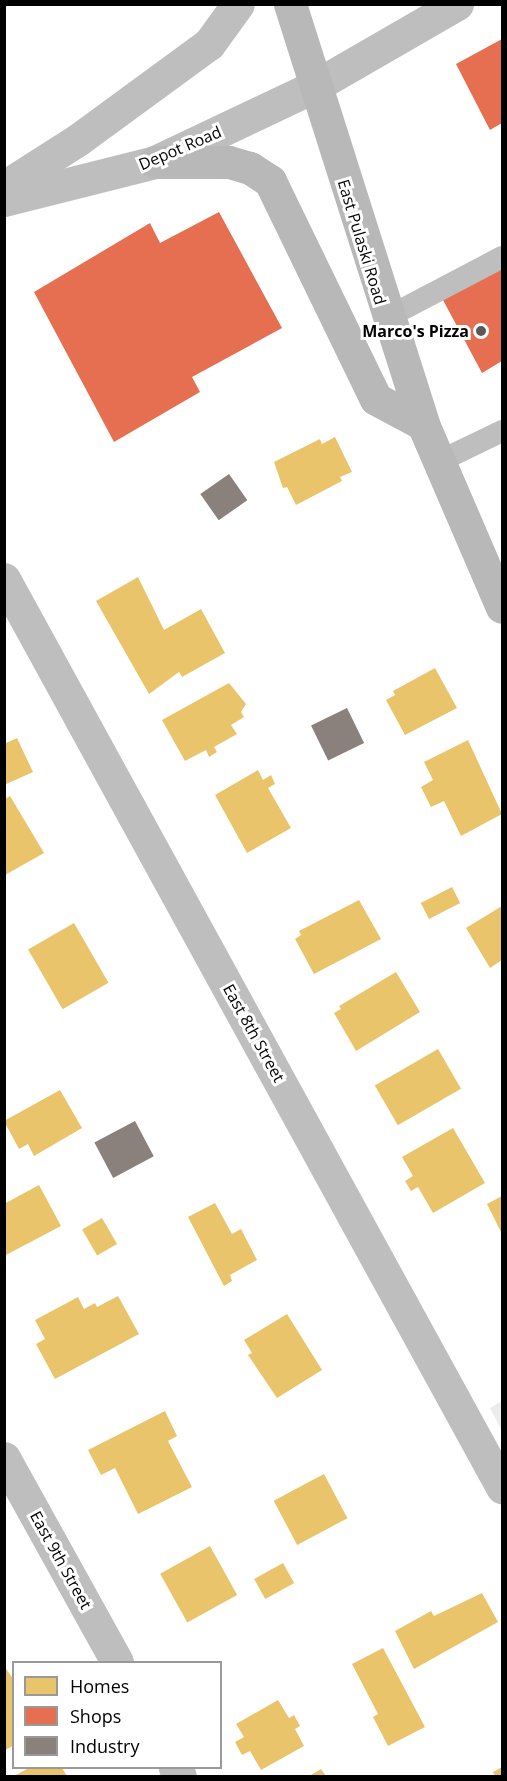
<!DOCTYPE html>
<style>
body{margin:0}
#map{position:relative;width:507px;height:1781px;overflow:hidden;background:#fff;font-family:"Open Sans",sans-serif}
div>[style]{position:absolute}
.green>*{inset:0;background:#ececec}
.homes>*{inset:0;background:#e9c46a;transform-origin:0 0}
.shops>*{inset:0;background:#e76f51}
.industry>*{inset:0;background:#8a817c;transform-origin:0 0}
.service>*{height:22px;margin:-11px;padding:0 11px;transform-origin:11px;border-radius:11px;background:#bebebe}
.minor>*{height:33px;margin:-16.5px;padding:0 16.5px;transform-origin:16.5px;border-radius:16.5px;background:#bebebe}
.tertiary>*{height:33px;margin:-16.5px;padding:0 16.5px;transform-origin:16.5px;border-radius:16.5px;background:#bebebe}
.secondary>*{height:33px;margin:-16.5px;padding:0 16.5px;transform-origin:16.5px;border-radius:16.5px;background:#b8b8b8}
.dots>*{width:16px;height:16px;translate:-50% -50%;box-sizing:border-box;border:3px solid #fff;border-radius:50%}
span{translate:-50% -50%;white-space:nowrap;text-align:center;line-height:1.15;-webkit-text-stroke:6px #fff;paint-order:stroke}
.street-label{font-size:16px;color:#000}
.poi-label{font-size:16px;color:#000;font-weight:700}
.right{translate:-100% -50%;text-align:right}
.frame{position:absolute;inset:0;border:6px solid #000;pointer-events:none}
.legend{position:absolute;left:12px;top:1661px;width:210px;height:108px;box-sizing:border-box;background:#fff;border:2px solid #999;margin:0;padding:8px 10px;list-style:none;font-size:18px;color:#000}
.legend li{display:flex;align-items:center;gap:12px;height:30px}
.legend b{width:30px;border:2px solid #999}
</style>
<div id="map">
<div class="green">
<div style="clip-path:polygon(502px 1401px,502px 1431px,490px 1408px)"></div>
</div>
<div class="homes">
<div style="clip-path:polygon(335px 437px,352px 472px,340px 477px,342px 481px,296px 505px,287px 487px,283px 488px,274px 462px,320px 439px,322px 444px)"></div>
<div style="clip-path:polygon(138px 577px,164px 630px,201px 609px,225px 653px,182px 677px,179px 672px,149px 694px,96px 601px)"></div>
<div style="clip-path:polygon(435px 668px,457px 708px,405px 735px,386px 700px,395px 695px,393px 691px)"></div>
<div style="clip-path:polygon(229px 683px,246px 704px,241px 712px,244px 717px,231px 725px,237px 734px,214px 747px,217px 752px,209px 757px,206px 750px,185px 761px,162px 720px)"></div>
<div style="clip-path:polygon(17px 738px,33px 772px,4px 785px,4px 744px)"></div>
<div style="clip-path:polygon(468px 740px,502px 814px,461px 836px,444px 801px,431px 807px,421px 787px,433px 780px,424px 762px)"></div>
<div style="clip-path:polygon(258px 770px,263px 780px,271px 775px,275px 784px,268px 788px,291px 828px,247px 853px,215px 795px)"></div>
<div style="clip-path:polygon(10px 796px,44px 853px,5px 875px,5px 799px)"></div>
<div style="left:452px;top:887px;width:18px;height:35px;rotate:63deg"></div>
<div style="clip-path:polygon(359px 900px,381px 939px,314px 974px,295px 939px,301px 935px,299px 931px)"></div>
<div style="clip-path:polygon(502px 906px,502px 960px,490px 968px,466px 928px)"></div>
<div style="left:74px;top:923px;width:69px;height:53px;rotate:60deg"></div>
<div style="clip-path:polygon(396px 972px,420px 1012px,356px 1051px,334px 1013px,341px 1009px,339px 1006px)"></div>
<div style="left:438px;top:1049px;width:46px;height:73px;rotate:60deg"></div>
<div style="clip-path:polygon(60px 1090px,82px 1128px,34px 1156px,28px 1144px,19px 1149px,4px 1121px)"></div>
<div style="clip-path:polygon(453px 1128px,485px 1183px,433px 1213px,418px 1187px,411px 1191px,405px 1181px,413px 1176px,402px 1157px)"></div>
<div style="clip-path:polygon(39px 1185px,61px 1226px,4px 1256px,4px 1204px)"></div>
<div style="clip-path:polygon(502px 1196px,502px 1234px,487px 1204px)"></div>
<div style="clip-path:polygon(215px 1203px,232px 1234px,241px 1229px,257px 1260px,230px 1275px,232px 1281px,224px 1286px,188px 1217px)"></div>
<div style="left:102px;top:1218px;width:30px;height:23px;rotate:60deg"></div>
<div style="clip-path:polygon(118px 1296px,139px 1334px,55px 1379px,36px 1344px,45px 1339px,35px 1320px,78px 1297px,84px 1309px,95px 1303px,97px 1307px)"></div>
<div style="clip-path:polygon(287px 1314px,322px 1370px,277px 1398px,248px 1355px,252px 1353px,244px 1340px)"></div>
<div style="clip-path:polygon(165px 1411px,177px 1436px,168px 1441px,192px 1487px,138px 1514px,115px 1468px,101px 1475px,88px 1450px)"></div>
<div style="left:324px;top:1474px;width:50px;height:57px;rotate:62deg"></div>
<div style="left:210px;top:1546px;width:56px;height:57px;rotate:61deg"></div>
<div style="left:283px;top:1563px;width:23px;height:33px;rotate:61deg"></div>
<div style="clip-path:polygon(482px 1593px,498px 1622px,414px 1669px,395px 1631px,431px 1611px,434px 1616px)"></div>
<div style="clip-path:polygon(383px 1648px,425px 1727px,388px 1746px,373px 1717px,378px 1714px,352px 1664px)"></div>
<div style="clip-path:polygon(4px 1666px,14px 1680px,14px 1745px,4px 1751px)"></div>
<div style="clip-path:polygon(278px 1700px,289px 1718px,294px 1715px,300px 1726px,295px 1729px,304px 1746px,261px 1770px,250px 1751px,242px 1755px,235px 1742px,244px 1737px,236px 1724px)"></div>
<div style="clip-path:polygon(502px 1767px,502px 1776px,495px 1776px,493px 1772px)"></div>
<div style="clip-path:polygon(29px 1768px,62px 1768px,67px 1776px,14px 1776px)"></div>
<div style="clip-path:polygon(321px 1769px,326px 1776px,309px 1776px)"></div>
</div>
<div class="shops">
<div style="clip-path:polygon(502px 39px,502px 123px,490px 130px,456px 64px)"></div>
<div style="clip-path:polygon(219px 212px,282px 328px,192px 377px,200px 392px,114px 442px,34px 292px,150px 223px,160px 243px)"></div>
<div style="clip-path:polygon(502px 267px,502px 361px,482px 373px,443px 300px)"></div>
</div>
<div class="industry">
<div style="left:229px;top:474px;width:32px;height:35px;rotate:55deg"></div>
<div style="left:347px;top:708px;width:39px;height:40px;rotate:64deg"></div>
<div style="left:135px;top:1121px;width:40px;height:46px;rotate:62deg"></div>
</div>
<div class="service">
<div style="left:386px;top:318px;width:131px;rotate:-27.7deg"></div>
<div style="left:438px;top:462px;width:71px;rotate:-25.8deg"></div>
</div>
<div class="minor">
<div style="left:315px;top:86px;width:164px;rotate:-30deg"></div>
<div style="left:4px;top:187px;width:89px;rotate:-32.6deg"></div>
<div style="left:79px;top:139px;width:161px;rotate:-36.2deg"></div>
<div style="left:209px;top:44px;width:49px;rotate:-54.1deg"></div>
<div style="left:4px;top:579px;width:1036px;rotate:61.26deg"></div>
<div style="left:4px;top:1458px;width:233px;rotate:61deg"></div>
<div style="left:175px;top:1768px;width:9px;rotate:58deg"></div>
</div>
<div class="tertiary">
<div style="left:4px;top:200px;width:156px;rotate:-14.1deg"></div>
<div style="left:155px;top:162px;width:177px;rotate:-25.4deg"></div>
</div>
<div class="secondary">
<div style="left:290px;top:4px;width:441px;rotate:72.4deg"></div>
<div style="left:423px;top:424px;width:199px;rotate:66.7deg"></div>
<div style="left:155px;top:162px;width:74px"></div>
<div style="left:229px;top:162px;width:22px;rotate:16deg"></div>
<div style="left:250px;top:168px;width:24px;rotate:33deg"></div>
<div style="left:270px;top:181px;width:242px;rotate:64.1deg"></div>
<div style="left:376px;top:399px;width:53px;rotate:28deg"></div>
</div>
<div class="dots">
<div style="left:481px;top:331px;background:#595959"></div>
</div>
<div class="street-label">
<span style="left:180px;top:148px;rotate:-23deg">Depot Road</span>
<span style="left:362px;top:242px;rotate:73deg">East Pulaski Road</span>
<span style="left:254px;top:1033px;rotate:61deg">East 8th Street</span>
<span style="left:61px;top:1560px;rotate:61deg">East 9th Street</span>
</div>
<div class="poi-label">
<span class="right" style="left:469px;top:331px">Marco's Pizza</span>
</div>
<div class="frame"></div>
<ul class="legend">
<li><b style="height:16px;background:#e9c46a"></b>Homes</li>
<li><b style="height:16px;background:#e76f51"></b>Shops</li>
<li><b style="height:16px;background:#8a817c"></b>Industry</li>
</ul>
</div>
